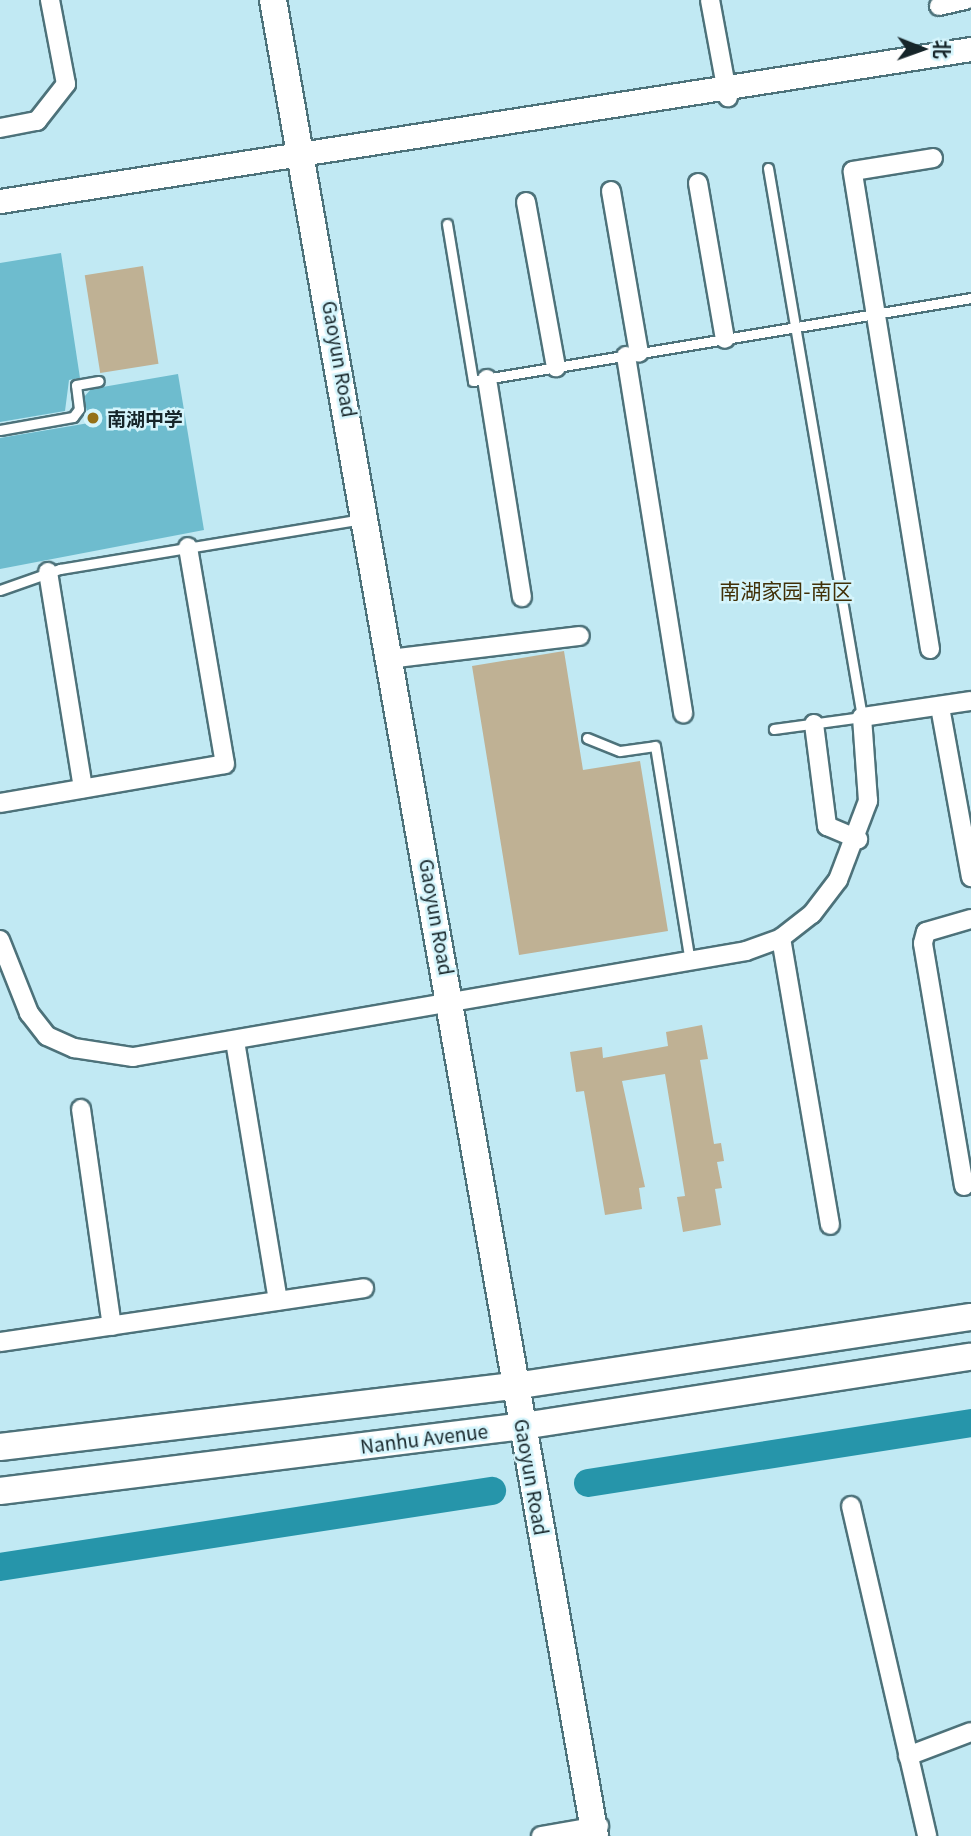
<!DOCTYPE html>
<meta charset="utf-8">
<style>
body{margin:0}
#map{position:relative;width:971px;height:1836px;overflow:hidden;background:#c1e9f3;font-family:Georgia,"Noto Sans SC",serif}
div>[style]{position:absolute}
.green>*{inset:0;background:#6ebcce}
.river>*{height:28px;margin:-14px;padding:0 14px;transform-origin:14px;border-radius:14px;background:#2695aa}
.building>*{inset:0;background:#bfb194;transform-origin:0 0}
.roads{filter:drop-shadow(2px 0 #4d727a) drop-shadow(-2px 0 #4d727a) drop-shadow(0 2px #4d727a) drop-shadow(0 -2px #4d727a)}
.service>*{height:9px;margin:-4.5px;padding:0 4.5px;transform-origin:4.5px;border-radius:4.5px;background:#fff}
.minor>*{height:18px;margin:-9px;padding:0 9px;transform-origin:9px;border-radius:9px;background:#fff}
.tertiary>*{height:23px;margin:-11.5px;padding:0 11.5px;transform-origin:11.5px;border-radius:11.5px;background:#fff}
.secondary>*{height:26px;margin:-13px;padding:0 13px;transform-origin:13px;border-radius:13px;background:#fff}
.dots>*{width:19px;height:19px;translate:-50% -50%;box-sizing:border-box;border:4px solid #d5f5fc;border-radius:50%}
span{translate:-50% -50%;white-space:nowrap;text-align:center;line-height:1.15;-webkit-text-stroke:5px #d5f5fc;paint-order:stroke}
.street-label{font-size:19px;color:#162529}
.poi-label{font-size:19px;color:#162529;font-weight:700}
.left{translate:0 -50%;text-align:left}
.neighbourhood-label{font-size:21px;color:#413007}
.north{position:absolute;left:887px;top:14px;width:70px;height:70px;-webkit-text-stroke:5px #d5f5fc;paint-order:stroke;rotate:91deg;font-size:19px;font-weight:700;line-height:28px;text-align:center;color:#162529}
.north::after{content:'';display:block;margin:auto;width:24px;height:32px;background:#162529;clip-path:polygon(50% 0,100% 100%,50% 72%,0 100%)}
</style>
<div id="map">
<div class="green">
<div style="clip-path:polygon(61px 253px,80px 378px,69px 380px,65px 411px,0 422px,0 263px)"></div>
<div style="clip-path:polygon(178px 374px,204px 530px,0 569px,0 438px,89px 423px,84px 397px,91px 389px)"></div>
</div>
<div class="river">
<div style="left:588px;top:1483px;width:388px;rotate:-8.9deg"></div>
<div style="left:0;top:1567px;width:498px;rotate:-8.8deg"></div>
</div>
<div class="building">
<div style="left:143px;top:266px;width:99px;height:59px;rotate:81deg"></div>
<div style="clip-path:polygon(564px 651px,583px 770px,640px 761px,668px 931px,519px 955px,472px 666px)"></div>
<div style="clip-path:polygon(702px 1025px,708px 1059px,700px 1060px,714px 1144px,721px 1143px,724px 1161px,717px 1162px,722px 1188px,715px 1189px,721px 1225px,683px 1232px,677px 1197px,685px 1196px,665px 1074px,622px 1081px,645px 1187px,639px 1188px,642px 1209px,605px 1215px,584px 1091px,576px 1092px,570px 1052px,602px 1047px,603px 1058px,668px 1046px,666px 1032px)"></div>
</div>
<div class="roads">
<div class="service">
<div style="left:768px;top:168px;width:557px;rotate:80.28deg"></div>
<div style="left:862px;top:717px;width:89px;rotate:172.2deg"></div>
<div style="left:447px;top:224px;width:159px;rotate:80.6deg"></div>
<div style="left:473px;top:381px;width:505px;rotate:-9.46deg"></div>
<div style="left:0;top:430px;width:74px;rotate:-10.1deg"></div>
<div style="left:73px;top:417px;width:10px;rotate:-53deg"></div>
<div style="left:79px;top:409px;width:24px;rotate:-97deg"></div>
<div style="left:76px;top:385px;width:23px;rotate:-10deg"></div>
<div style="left:0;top:590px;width:64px;rotate:-19.3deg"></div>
<div style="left:60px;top:569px;width:305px;rotate:-9.4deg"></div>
<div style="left:587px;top:738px;width:35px;rotate:22deg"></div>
<div style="left:620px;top:751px;width:35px;rotate:-8deg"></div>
<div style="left:655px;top:746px;width:218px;rotate:80.8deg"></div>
</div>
<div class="minor">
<div style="left:710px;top:0;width:99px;rotate:79.5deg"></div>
<div style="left:939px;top:6px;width:28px;rotate:-13deg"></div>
<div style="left:0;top:128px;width:38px;rotate:-11deg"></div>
<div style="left:37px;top:121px;width:47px;rotate:-51.9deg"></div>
<div style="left:66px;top:84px;width:86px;rotate:-100.8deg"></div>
<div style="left:698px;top:183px;width:158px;rotate:80.2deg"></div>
<div style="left:611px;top:191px;width:164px;rotate:80.2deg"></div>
<div style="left:526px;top:202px;width:168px;rotate:79.7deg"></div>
<div style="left:626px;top:356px;width:362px;rotate:80.9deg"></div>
<div style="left:487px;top:379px;width:221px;rotate:80.9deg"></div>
<div style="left:48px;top:572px;width:219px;rotate:80.8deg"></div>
<div style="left:930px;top:649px;width:484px;rotate:-99.2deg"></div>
<div style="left:853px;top:171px;width:81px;rotate:-9.2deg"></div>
<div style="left:397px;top:658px;width:184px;rotate:-6.9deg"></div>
<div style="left:940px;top:707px;width:173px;rotate:79.7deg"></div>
<div style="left:814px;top:724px;width:103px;rotate:82.7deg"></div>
<div style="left:827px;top:826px;width:34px;rotate:23deg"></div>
<div style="left:0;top:803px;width:228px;rotate:-9.8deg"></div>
<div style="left:225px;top:764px;width:220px;rotate:-99.7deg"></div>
<div style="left:781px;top:938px;width:291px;rotate:80.3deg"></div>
<div style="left:0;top:940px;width:79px;rotate:68.3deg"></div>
<div style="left:29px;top:1013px;width:29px;rotate:52deg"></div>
<div style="left:47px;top:1036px;width:30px;rotate:24deg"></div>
<div style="left:74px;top:1048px;width:60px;rotate:8.7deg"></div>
<div style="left:133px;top:1057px;width:622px;rotate:-9.81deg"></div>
<div style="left:746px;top:951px;width:37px;rotate:-20deg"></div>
<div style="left:781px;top:938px;width:39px;rotate:-38deg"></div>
<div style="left:812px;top:914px;width:43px;rotate:-52.6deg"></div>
<div style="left:838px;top:880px;width:85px;rotate:-69.2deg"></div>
<div style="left:868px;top:801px;width:84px;rotate:-94.1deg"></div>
<div style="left:862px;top:717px;width:110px;rotate:-8.4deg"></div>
<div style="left:235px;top:1041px;width:263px;rotate:80.6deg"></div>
<div style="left:81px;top:1109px;width:219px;rotate:81.9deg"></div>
<div style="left:964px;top:1186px;width:246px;rotate:-99.6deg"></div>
<div style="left:923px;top:943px;width:11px;rotate:-75deg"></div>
<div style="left:926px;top:932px;width:47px;rotate:-16.1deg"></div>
<div style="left:0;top:1342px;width:368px;rotate:-8.4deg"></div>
<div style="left:851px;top:1506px;width:339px;rotate:77deg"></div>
<div style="left:908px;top:1756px;width:67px;rotate:-20.9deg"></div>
<div style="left:541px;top:1836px;width:59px;rotate:-9.8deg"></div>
</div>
<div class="tertiary">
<div style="left:0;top:201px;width:983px;rotate:-8.9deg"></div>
</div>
<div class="secondary">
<div style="left:273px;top:0;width:1864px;rotate:80.05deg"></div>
<div style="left:0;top:1447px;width:525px;rotate:-6.79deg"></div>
<div style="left:521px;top:1385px;width:455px;rotate:-8.6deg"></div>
<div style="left:0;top:1491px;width:527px;rotate:-7.08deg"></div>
<div style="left:523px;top:1426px;width:453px;rotate:-8.8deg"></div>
</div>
</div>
<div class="dots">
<div style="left:93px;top:418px;background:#947119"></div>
</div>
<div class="street-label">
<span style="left:340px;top:359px;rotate:80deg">Gaoyun Road</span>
<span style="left:437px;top:917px;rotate:80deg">Gaoyun Road</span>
<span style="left:424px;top:1438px;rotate:-7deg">Nanhu Avenue</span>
<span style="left:532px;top:1477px;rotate:80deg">Gaoyun Road</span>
</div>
<div class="poi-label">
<span class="left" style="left:107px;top:418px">南湖中学</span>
</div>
<div class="neighbourhood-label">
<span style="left:786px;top:590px">南湖家园-南区</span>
</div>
<div class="north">北</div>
</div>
